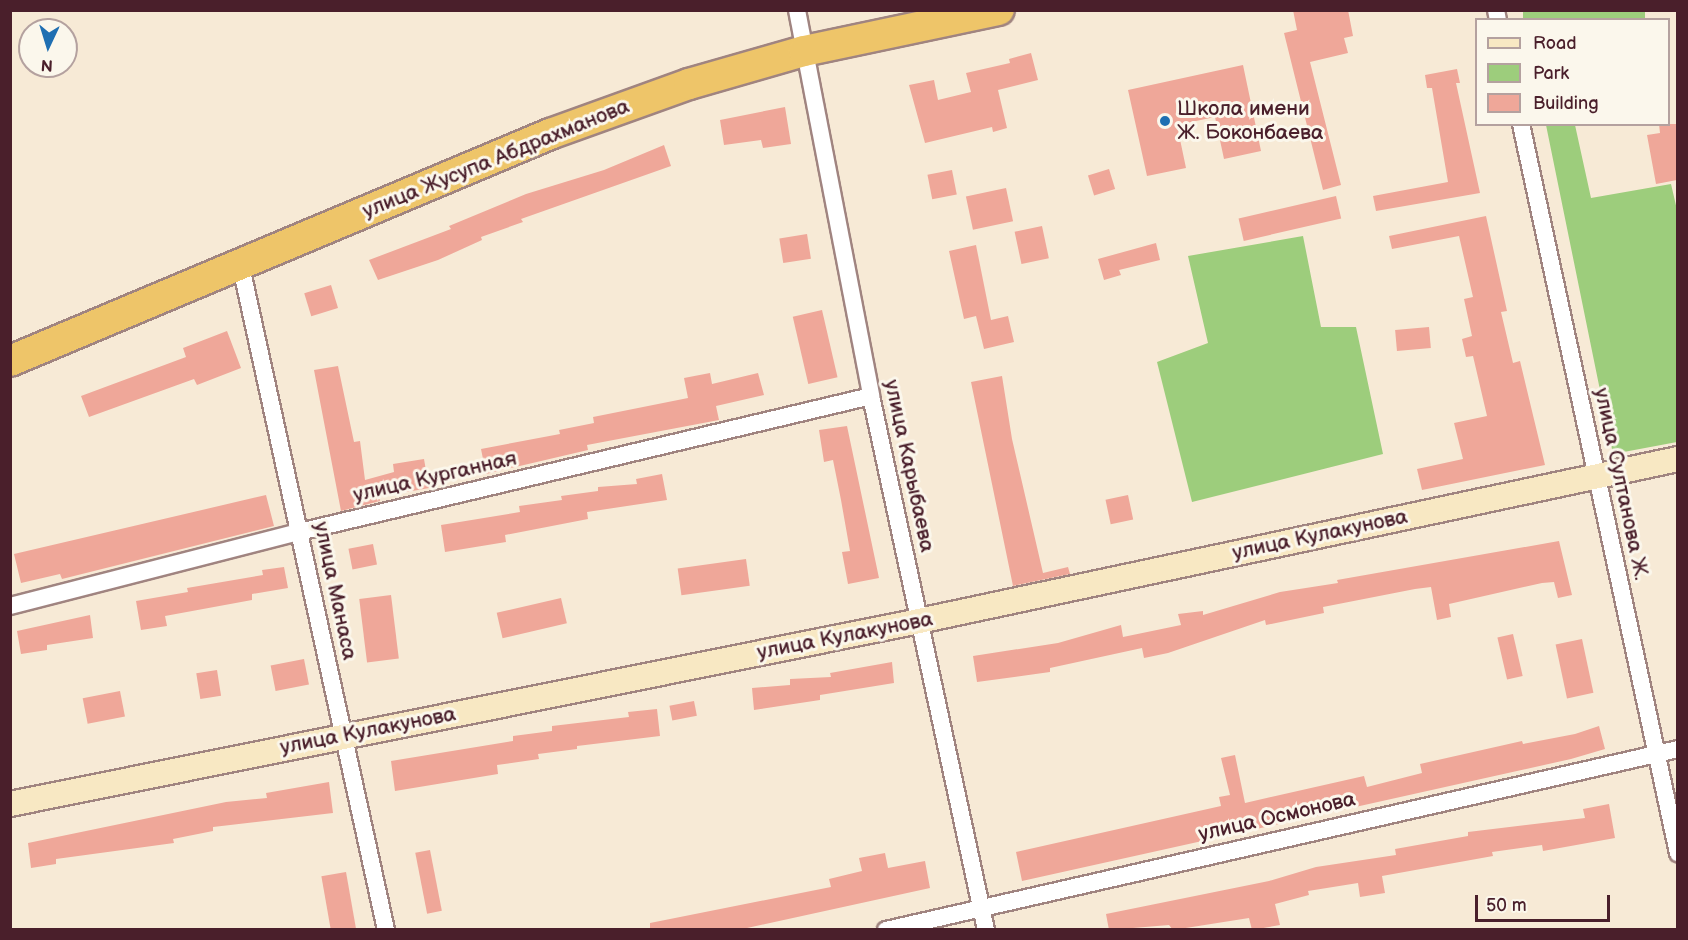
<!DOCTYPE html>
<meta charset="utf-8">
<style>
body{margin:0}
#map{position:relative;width:1688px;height:940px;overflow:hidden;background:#f7ead6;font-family:"Balsamiq Sans",sans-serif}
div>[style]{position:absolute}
.green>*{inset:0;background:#9dcd7c;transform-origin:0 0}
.building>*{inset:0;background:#efa799;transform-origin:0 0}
.roads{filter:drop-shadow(2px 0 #a08480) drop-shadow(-2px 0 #a08480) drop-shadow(0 2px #a08480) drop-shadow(0 -2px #a08480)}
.street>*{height:16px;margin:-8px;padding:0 8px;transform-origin:8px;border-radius:8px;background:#fff}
.secondary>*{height:24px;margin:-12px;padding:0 12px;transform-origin:12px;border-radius:12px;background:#f8e8c3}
.highway>*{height:30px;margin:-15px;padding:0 15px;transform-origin:15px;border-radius:15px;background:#eec569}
.dots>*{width:16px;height:16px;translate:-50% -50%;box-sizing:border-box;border:3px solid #fbf7ec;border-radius:50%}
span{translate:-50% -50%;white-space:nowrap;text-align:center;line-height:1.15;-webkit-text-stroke:6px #fbf7ec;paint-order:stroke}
.poi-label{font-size:21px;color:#4a1f2b}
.left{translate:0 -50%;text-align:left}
.street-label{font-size:21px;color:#4a1f2b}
.frame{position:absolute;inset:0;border:12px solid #4a1f2b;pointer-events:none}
.legend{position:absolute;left:1475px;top:18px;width:195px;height:108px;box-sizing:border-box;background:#fbf7ec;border:2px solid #b4a19f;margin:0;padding:8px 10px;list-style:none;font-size:18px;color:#4a1f2b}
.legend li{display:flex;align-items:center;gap:12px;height:30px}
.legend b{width:30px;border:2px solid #b4a19f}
.north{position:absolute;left:18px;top:18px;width:60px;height:60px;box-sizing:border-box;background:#fbf7ec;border:2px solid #b4a19f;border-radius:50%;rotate:184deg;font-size:16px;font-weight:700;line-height:24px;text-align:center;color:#4a1f2b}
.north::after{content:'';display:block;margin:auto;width:21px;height:27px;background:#1f6fb2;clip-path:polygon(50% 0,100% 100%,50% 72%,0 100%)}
.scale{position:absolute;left:1475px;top:895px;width:135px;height:27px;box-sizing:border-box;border:3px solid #4a1f2b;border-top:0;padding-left:8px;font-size:18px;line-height:21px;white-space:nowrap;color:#4a1f2b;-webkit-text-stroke:4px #fbf7ec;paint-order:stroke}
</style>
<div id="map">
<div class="green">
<div style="left:1523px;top:11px;width:122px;height:8px"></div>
<div style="clip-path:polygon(1546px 125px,1575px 125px,1591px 198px,1671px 184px,1678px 214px,1677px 442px,1613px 454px)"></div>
<div style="clip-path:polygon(1303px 236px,1321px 327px,1356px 327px,1383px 454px,1192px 502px,1157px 362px,1208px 343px,1188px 256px)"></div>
</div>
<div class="building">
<div style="clip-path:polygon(1293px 10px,1348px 10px,1353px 36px,1344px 38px,1348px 53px,1310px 62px,1341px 185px,1323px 190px,1284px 33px,1297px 30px)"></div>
<div style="clip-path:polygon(1031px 53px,1038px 80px,998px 90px,1007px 128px,993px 132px,992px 127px,925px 143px,909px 85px,934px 80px,938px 100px,971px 92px,966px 73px,1010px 63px,1009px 59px)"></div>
<div style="clip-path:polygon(1243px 65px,1261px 151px,1224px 159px,1215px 117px,1177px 125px,1186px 168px,1147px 176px,1128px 90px)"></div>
<div style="clip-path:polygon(1457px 69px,1460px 83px,1456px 83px,1480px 193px,1376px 211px,1373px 196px,1448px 182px,1432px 88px,1427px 88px,1425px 75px)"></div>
<div style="clip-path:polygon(785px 107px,791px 144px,763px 148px,761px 140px,724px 145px,720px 120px)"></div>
<div style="clip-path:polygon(1659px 124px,1677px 124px,1677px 180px,1656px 184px,1647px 135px,1660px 133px)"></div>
<div style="clip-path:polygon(664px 145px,671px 166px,521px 219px,523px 222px,481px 237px,482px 240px,438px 260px,378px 280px,369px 260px,451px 229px,449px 226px,526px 194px,604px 170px)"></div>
<div style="left:1109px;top:169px;width:21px;height:22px;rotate:73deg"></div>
<div style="left:952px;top:170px;width:25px;height:25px;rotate:79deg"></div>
<div style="left:1006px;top:188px;width:34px;height:41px;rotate:78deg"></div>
<div style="left:1336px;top:196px;width:23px;height:100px;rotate:77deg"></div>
<div style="clip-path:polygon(1486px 216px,1507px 311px,1501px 312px,1513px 363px,1520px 361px,1545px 465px,1422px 490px,1417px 469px,1463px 459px,1454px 423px,1487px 416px,1473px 356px,1466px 357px,1462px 339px,1472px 336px,1464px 299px,1473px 297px,1459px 236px,1392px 249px,1389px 236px)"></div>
<div style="left:1042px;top:226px;width:33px;height:28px;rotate:78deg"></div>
<div style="left:807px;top:234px;width:25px;height:28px;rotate:81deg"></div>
<div style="clip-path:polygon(1156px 243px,1160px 260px,1119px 270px,1121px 275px,1104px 280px,1098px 259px)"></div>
<div style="clip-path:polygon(976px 245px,991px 320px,1008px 316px,1014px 342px,984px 349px,976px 316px,964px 319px,949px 251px)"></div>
<div style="left:331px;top:285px;width:24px;height:28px;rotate:73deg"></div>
<div style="left:822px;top:310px;width:69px;height:30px;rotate:77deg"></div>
<div style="left:1429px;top:327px;width:21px;height:34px;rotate:85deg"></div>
<div style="clip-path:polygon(227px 331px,241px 368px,197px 385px,194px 379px,89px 417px,81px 396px,186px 357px,183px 348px)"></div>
<div style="clip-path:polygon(338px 366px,354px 442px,360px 441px,365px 480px,394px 472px,393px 464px,424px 459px,429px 488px,379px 497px,380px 501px,341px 511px,314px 370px)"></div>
<div style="clip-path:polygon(710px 373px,712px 384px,758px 373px,764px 395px,716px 406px,719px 420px,587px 445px,588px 450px,486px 474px,481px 449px,560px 434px,559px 430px,594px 423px,593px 417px,688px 398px,684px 378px)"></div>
<div style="clip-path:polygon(1002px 376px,1012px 439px,1043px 573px,1068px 567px,1070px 574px,1013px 586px,971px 382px)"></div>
<div style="clip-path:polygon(847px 426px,879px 578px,848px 584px,842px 552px,850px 551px,841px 500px,833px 460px,824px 462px,819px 430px)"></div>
<div style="clip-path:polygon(662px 474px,667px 500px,587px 512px,588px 519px,505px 535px,506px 542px,445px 552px,441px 525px,520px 512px,519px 506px,562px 500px,561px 496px,598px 491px,598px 487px,637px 484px,636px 479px)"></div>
<div style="clip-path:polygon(266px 495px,274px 526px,62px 579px,60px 574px,21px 583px,14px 554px)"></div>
<div style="left:1128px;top:495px;width:25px;height:23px;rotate:78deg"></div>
<div style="clip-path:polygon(1559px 541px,1572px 595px,1558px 598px,1554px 582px,1542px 583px,1449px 604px,1451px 617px,1437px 620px,1431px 587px,1415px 589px,1323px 607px,1324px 613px,1266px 625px,1265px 620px,1168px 653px,1144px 658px,1142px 648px,1050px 668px,1050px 672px,977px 682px,973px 656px,1058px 643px,1121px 625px,1123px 637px,1181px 625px,1178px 614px,1203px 611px,1203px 615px,1280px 592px,1338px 583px,1337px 580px)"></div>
<div style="left:373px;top:544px;width:21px;height:25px;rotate:79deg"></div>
<div style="left:746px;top:559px;width:27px;height:69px;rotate:82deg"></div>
<div style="clip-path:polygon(284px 567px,288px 588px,252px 594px,252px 600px,165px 616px,167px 626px,141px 630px,136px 601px,188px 592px,187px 588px,263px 575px,262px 570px)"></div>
<div style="left:391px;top:595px;width:64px;height:32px;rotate:83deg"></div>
<div style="left:561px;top:598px;width:26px;height:66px;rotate:77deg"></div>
<div style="clip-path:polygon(90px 615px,93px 638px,47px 645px,47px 650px,21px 654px,17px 631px)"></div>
<div style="left:1513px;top:634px;width:43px;height:16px;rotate:77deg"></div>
<div style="left:1582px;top:639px;width:55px;height:27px;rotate:78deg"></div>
<div style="left:304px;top:659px;width:26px;height:34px;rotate:79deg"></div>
<div style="clip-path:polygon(892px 662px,894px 683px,820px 695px,820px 700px,754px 710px,752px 688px,790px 685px,790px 679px,831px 677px,830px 673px)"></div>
<div style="left:217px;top:670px;width:26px;height:21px;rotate:81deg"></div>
<div style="left:120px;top:691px;width:26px;height:38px;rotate:79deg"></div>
<div style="left:694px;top:701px;width:15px;height:25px;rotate:79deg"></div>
<div style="clip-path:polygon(657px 709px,660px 736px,577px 746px,577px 749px,538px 754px,539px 759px,497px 765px,498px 774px,395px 791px,391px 761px,513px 741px,513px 736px,552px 731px,552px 726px,629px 717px,628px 712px)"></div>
<div style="clip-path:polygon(1599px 726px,1605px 749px,1571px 759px,1022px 881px,1016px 852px,1221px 806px,1219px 797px,1230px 795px,1221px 758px,1235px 755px,1245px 803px,1364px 776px,1367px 787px,1422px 773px,1420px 764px,1522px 741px,1523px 744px,1575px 734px)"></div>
<div style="clip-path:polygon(329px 782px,333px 813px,213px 827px,213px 831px,173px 839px,174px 843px,56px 859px,56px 864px,31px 868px,28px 843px,226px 802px,267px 798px,266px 793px)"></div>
<div style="clip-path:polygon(1609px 804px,1615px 838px,1543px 851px,1542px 845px,1492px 852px,1493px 856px,1382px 876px,1385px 893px,1360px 897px,1358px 883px,1308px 891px,1309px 895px,1275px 904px,1280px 925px,1252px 930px,1249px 918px,1173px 930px,1169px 925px,1109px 930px,1106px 914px,1269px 881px,1316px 867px,1396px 855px,1395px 849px,1468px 836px,1468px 832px,1585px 818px,1583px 809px)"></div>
<div style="left:430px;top:850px;width:62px;height:15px;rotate:79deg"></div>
<div style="clip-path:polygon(885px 853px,888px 868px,925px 861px,930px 888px,738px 930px,650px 930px,650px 923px,831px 887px,829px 879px,862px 871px,859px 858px)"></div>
<div style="left:346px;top:872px;width:59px;height:25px;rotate:80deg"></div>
</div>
<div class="roads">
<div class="street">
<div style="left:797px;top:10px;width:393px;rotate:79.1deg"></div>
<div style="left:871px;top:396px;width:546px;rotate:77.85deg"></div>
<div style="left:1496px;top:10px;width:10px;rotate:79deg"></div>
<div style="left:1521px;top:124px;width:746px;rotate:77.85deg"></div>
<div style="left:240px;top:262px;width:684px;rotate:77.67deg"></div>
<div style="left:10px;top:606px;width:298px;rotate:-14.4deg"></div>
<div style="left:299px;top:532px;width:588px;rotate:-13.37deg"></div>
<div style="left:886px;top:930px;width:812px;rotate:-12.87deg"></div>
</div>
<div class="secondary">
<div style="left:10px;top:804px;width:927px;rotate:-11.38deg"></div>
<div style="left:919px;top:621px;width:776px;rotate:-12.05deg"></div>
</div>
<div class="highway">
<div style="left:10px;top:361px;width:586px;rotate:-22.8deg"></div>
<div style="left:550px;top:134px;width:148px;rotate:-19.8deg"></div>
<div style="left:689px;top:84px;width:120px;rotate:-16deg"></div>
<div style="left:804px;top:51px;width:199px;rotate:-11.9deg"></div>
</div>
</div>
<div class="dots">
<div style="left:1165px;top:121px;background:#1f6fb2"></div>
</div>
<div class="poi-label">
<span class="left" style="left:1177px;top:121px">Школа имени<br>Ж. Боконбаева</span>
</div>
<div class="street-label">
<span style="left:496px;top:159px;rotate:-22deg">улица Жусупа Абдрахманова</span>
<span style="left:909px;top:466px;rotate:78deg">улица Карыбаева</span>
<span style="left:435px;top:477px;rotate:-13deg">улица Курганная</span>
<span style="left:1621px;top:484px;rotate:78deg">улица Султанова Ж.</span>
<span style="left:1320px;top:535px;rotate:-12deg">улица Кулакунова</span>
<span style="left:335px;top:591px;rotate:78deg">улица Манаса</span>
<span style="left:845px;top:636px;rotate:-11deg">улица Кулакунова</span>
<span style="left:368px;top:731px;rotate:-11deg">улица Кулакунова</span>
<span style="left:1277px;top:817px;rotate:-13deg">улица Осмонова</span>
</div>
<div class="frame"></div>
<ul class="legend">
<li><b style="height:8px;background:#f8e8c3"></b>Road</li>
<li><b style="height:16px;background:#9dcd7c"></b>Park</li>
<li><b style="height:16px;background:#efa799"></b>Building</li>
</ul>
<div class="north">N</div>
<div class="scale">50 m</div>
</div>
